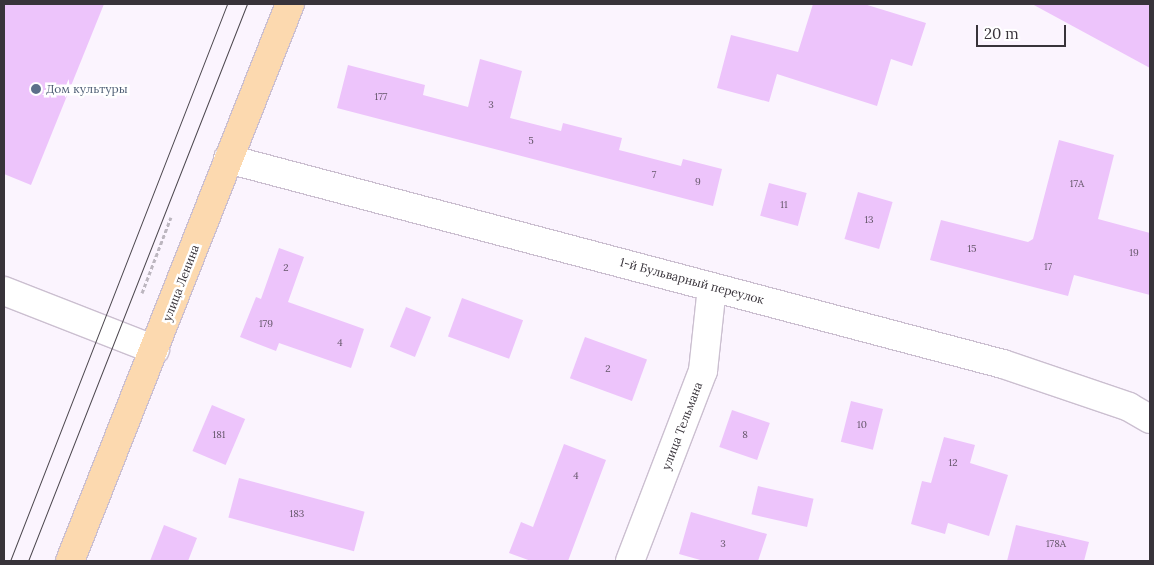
<!DOCTYPE html>
<meta charset="utf-8">
<style>
body{margin:0}
#map{position:relative;width:1154px;height:565px;overflow:hidden;background:#fbf4fe;font-family:Lora,serif}
div>[style]{position:absolute}
.building>*{inset:0;background:#edc4fb;transform-origin:0 0}
.path>*{height:3px;margin-top:-1.5px;transform-origin:0;background:repeating-linear-gradient(90deg,#bcb6bf 0 4px,transparent 0 6.5px)}
.roads{filter:drop-shadow(1px 0 #cbbfd0) drop-shadow(-1px 0 #cbbfd0) drop-shadow(0 1px #cbbfd0) drop-shadow(0 -1px #cbbfd0)}
.minor>*{height:28px;margin:-14px;padding:0 14px;transform-origin:14px;border-radius:14px;background:#fff}
.major>*{height:28px;margin:-14px;padding:0 14px;transform-origin:14px;border-radius:14px;background:#fcd9af}
.tram>*{height:1px;margin:-0.5px;padding:0 0.5px;transform-origin:0.5px;border-radius:0.5px;background:#4c474e}
.dots>*{width:14px;height:14px;translate:-50% -50%;box-sizing:border-box;border:2px solid #fff;border-radius:50%}
span{translate:-50% -50%;white-space:nowrap;text-align:center;line-height:1.15;-webkit-text-stroke:5px #fff;paint-order:stroke}
.number-label{font-size:10px;color:#65576a}
.number-label span{-webkit-text-stroke-width:0}
.service-label{font-size:12px;color:#4e5e75}
.left{translate:0 -50%;text-align:left}
.street-label{font-size:12px;color:#38333a}
.frame{position:absolute;inset:0;border:5px solid #38333a;pointer-events:none}
.scale{position:absolute;left:976px;top:25px;width:90px;height:22px;box-sizing:border-box;border:2px solid #38333a;border-top:0;padding-left:6px;font-size:15px;line-height:18px;white-space:nowrap;color:#38333a;-webkit-text-stroke:4px #fff;paint-order:stroke}
</style>
<div id="map">
<div class="building">
<div style="clip-path:polygon(4px 4px,104px 4px,31px 185px,4px 174px)"></div>
<div style="clip-path:polygon(813px 4px,864px 4px,926px 23px,912px 66px,891px 59px,877px 106px,777px 74px,769px 102px,717px 88px,731px 35px,798px 52px)"></div>
<div style="clip-path:polygon(1032px 4px,1150px 4px,1150px 68px)"></div>
<div style="clip-path:polygon(480px 59px,522px 71px,510px 118px,561px 131px,563px 123px,622px 138px,619px 150px,681px 166px,683px 159px,722px 169px,713px 206px,337px 108px,348px 65px,425px 85px,423px 95px,468px 107px)"></div>
<div style="clip-path:polygon(1059px 140px,1114px 155px,1098px 219px,1150px 233px,1150px 295px,1074px 275px,1068px 296px,930px 260px,941px 220px,1028px 242px,1033px 239px)"></div>
<div style="left:769px;top:183px;width:39px;height:34px;rotate:15deg"></div>
<div style="left:858px;top:192px;width:36px;height:49px;rotate:16deg"></div>
<div style="clip-path:polygon(279px 248px,304px 257px,288px 302px,364px 329px,351px 368px,279px 343px,276px 351px,240px 337px,256px 297px,261px 299px)"></div>
<div style="left:462px;top:298px;width:65px;height:41px;rotate:20deg"></div>
<div style="left:406px;top:307px;width:27px;height:43px;rotate:22deg"></div>
<div style="left:585px;top:337px;width:66px;height:44px;rotate:20deg"></div>
<div style="left:851px;top:401px;width:33px;height:42px;rotate:14deg"></div>
<div style="left:212px;top:405px;width:36px;height:50px;rotate:23deg"></div>
<div style="left:732px;top:410px;width:40px;height:39px;rotate:19deg"></div>
<div style="clip-path:polygon(944px 437px,975px 445px,970px 463px,1008px 475px,989px 536px,948px 523px,945px 534px,911px 524px,922px 481px,931px 483px)"></div>
<div style="clip-path:polygon(564px 444px,606px 460px,568px 561px,531px 561px,509px 553px,521px 522px,533px 527px)"></div>
<div style="left:239px;top:478px;width:130px;height:41px;rotate:15deg"></div>
<div style="left:758px;top:486px;width:57px;height:29px;rotate:13deg"></div>
<div style="clip-path:polygon(691px 512px,767px 534px,758px 561px,704px 561px,679px 554px)"></div>
<div style="clip-path:polygon(164px 525px,197px 538px,188px 561px,150px 561px)"></div>
<div style="clip-path:polygon(1016px 525px,1089px 542px,1084px 561px,1007px 561px)"></div>
</div>
<div class="path">
<div style="left:142px;top:293px;width:81px;rotate:-69.1deg"></div>
</div>
<div class="roads">
<div class="minor">
<div style="left:228px;top:159px;width:802px;rotate:14.82deg"></div>
<div style="left:1003px;top:364px;width:133px;rotate:18.8deg"></div>
<div style="left:1129px;top:407px;width:24px;rotate:30deg"></div>
<div style="left:4px;top:291px;width:162px;rotate:21.3deg"></div>
<div style="left:630px;top:561px;width:204px;rotate:-69deg"></div>
<div style="left:703px;top:371px;width:84px;rotate:-83.9deg"></div>
</div>
<div class="major">
<div style="left:70px;top:561px;width:599px;rotate:-68.45deg"></div>
</div>
</div>
<div class="tram">
<div style="left:10px;top:561px;width:598px;rotate:-68.71deg"></div>
<div style="left:28px;top:561px;width:599px;rotate:-68.54deg"></div>
</div>
<div class="dots">
<div style="left:36px;top:89px;background:#5c6f8a"></div>
</div>
<div class="number-label">
<span style="left:381px;top:97px">177</span>
<span style="left:491px;top:105px">3</span>
<span style="left:531px;top:141px">5</span>
<span style="left:654px;top:175px">7</span>
<span style="left:698px;top:182px">9</span>
<span style="left:1077px;top:184px">17А</span>
<span style="left:784px;top:205px">11</span>
<span style="left:869px;top:220px">13</span>
<span style="left:972px;top:249px">15</span>
<span style="left:1134px;top:253px">19</span>
<span style="left:1048px;top:267px">17</span>
<span style="left:286px;top:268px">2</span>
<span style="left:266px;top:324px">179</span>
<span style="left:340px;top:343px">4</span>
<span style="left:608px;top:369px">2</span>
<span style="left:862px;top:425px">10</span>
<span style="left:219px;top:435px">181</span>
<span style="left:745px;top:435px">8</span>
<span style="left:953px;top:463px">12</span>
<span style="left:576px;top:476px">4</span>
<span style="left:297px;top:514px">183</span>
<span style="left:723px;top:544px">3</span>
<span style="left:1056px;top:544px">178А</span>
</div>
<div class="service-label">
<span class="left" style="left:46px;top:89px">Дом культуры</span>
</div>
<div class="street-label">
<span style="left:692px;top:281px;rotate:15deg">1-й Бульварный переулок</span>
<span style="left:181px;top:283px;rotate:-69deg">улица Ленина</span>
<span style="left:682px;top:426px;rotate:-69deg">улица Тельмана</span>
</div>
<div class="frame"></div>
<div class="scale">20 m</div>
</div>
